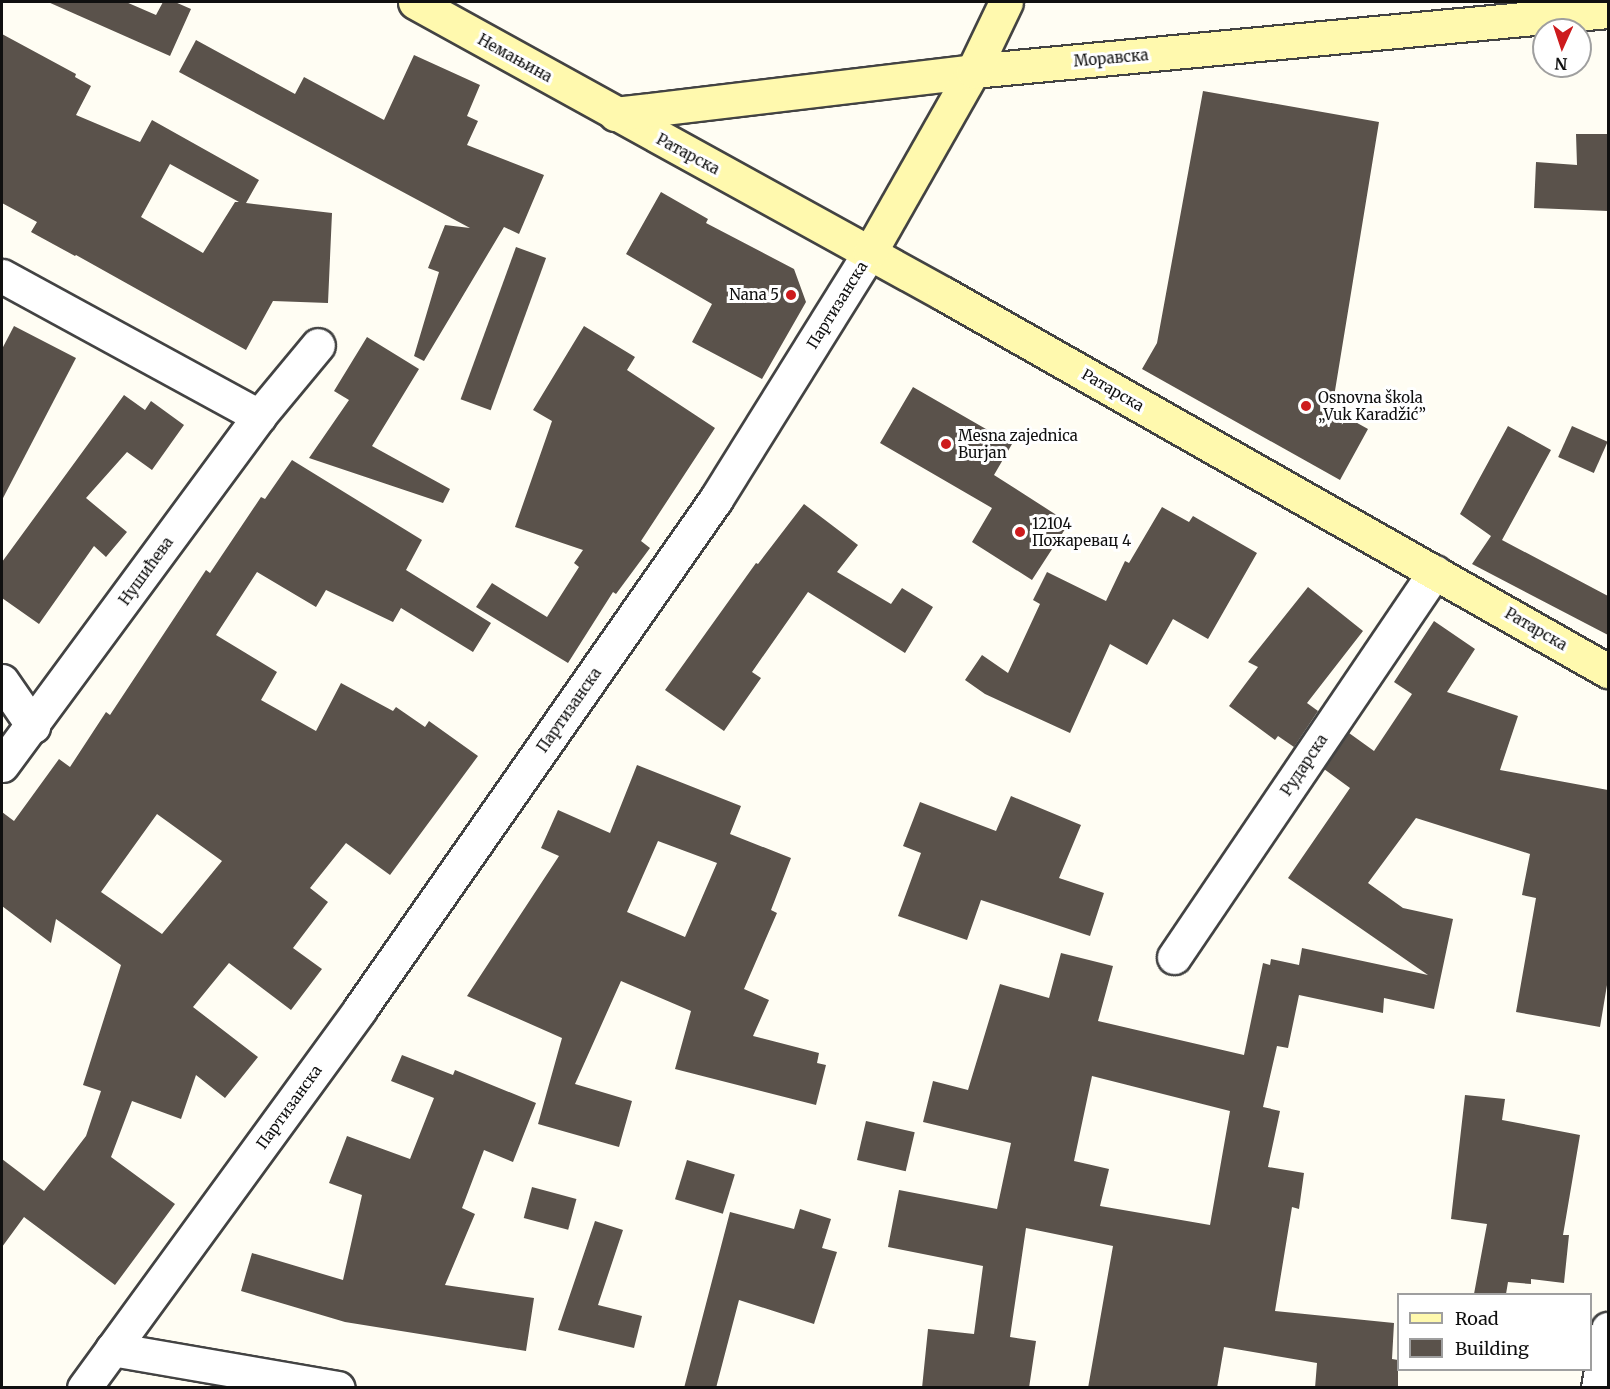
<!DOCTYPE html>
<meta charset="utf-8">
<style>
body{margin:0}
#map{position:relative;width:1610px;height:1389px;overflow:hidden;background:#fffdf3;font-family:Merriweather,serif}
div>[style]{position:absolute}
.building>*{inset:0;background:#5a524b;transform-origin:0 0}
.roads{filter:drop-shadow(2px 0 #434343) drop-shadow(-2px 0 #434343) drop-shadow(0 2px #434343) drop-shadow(0 -2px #434343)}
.street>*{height:33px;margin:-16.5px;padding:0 16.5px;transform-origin:16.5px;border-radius:16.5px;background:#fff}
.secondary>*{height:33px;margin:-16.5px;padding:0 16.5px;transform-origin:16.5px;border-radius:16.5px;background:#fff9ae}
.dots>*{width:16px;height:16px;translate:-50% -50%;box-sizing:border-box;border:3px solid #fff;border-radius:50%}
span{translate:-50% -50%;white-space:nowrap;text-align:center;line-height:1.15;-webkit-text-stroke:6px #fff;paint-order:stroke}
.street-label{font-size:15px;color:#101010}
.poi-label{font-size:15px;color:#101010}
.right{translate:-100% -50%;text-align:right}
.left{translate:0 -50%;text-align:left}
.frame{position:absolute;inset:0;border:3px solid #101010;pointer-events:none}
.legend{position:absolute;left:1397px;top:1293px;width:195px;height:78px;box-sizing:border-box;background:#fff;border:2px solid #9f9f9f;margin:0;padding:8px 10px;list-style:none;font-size:18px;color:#101010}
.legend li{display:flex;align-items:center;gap:12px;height:30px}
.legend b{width:30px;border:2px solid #9f9f9f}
.north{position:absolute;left:1532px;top:18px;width:60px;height:60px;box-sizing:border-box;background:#fff;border:2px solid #9f9f9f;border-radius:50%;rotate:183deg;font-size:16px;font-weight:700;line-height:24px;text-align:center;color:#101010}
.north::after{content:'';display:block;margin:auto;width:21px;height:27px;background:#cd1b1d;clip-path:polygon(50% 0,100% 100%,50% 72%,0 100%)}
</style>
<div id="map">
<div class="building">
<div style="clip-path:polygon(48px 2px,126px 2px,156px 15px,163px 2px,175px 2px,191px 9px,170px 56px)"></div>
<div style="clip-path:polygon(evenodd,2px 34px,76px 74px,75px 77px,91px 86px,76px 115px,140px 142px,152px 120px,259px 180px,246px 203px,332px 213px,328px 303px,273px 301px,246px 350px,76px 255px,75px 256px,31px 232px,37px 222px,2px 203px,2px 34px,170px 164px,239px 202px,235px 202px,203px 253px,141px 217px,170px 164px)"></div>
<div style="clip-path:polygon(196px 40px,295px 94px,304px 77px,384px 120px,414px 55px,480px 85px,467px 116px,478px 121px,467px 145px,544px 175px,519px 234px,504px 227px,424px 361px,414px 356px,439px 272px,428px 268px,445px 225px,470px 228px,179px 72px)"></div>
<div style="clip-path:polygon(1203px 91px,1379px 122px,1332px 409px,1368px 429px,1340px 480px,1142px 369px,1157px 343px)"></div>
<div style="clip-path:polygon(1576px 134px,1608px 134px,1608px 211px,1534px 208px,1536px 162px,1577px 165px)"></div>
<div style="clip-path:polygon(661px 192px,708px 219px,706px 223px,794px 269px,806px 302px,762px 379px,692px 342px,712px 304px,626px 254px)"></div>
<div style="left:516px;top:247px;width:32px;height:162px;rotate:20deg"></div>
<div style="clip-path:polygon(14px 326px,76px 358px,2px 500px,2px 349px)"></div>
<div style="clip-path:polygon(584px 326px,635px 357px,627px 370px,715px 428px,641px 541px,650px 548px,616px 594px,613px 592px,568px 663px,476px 607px,492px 583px,547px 617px,579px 567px,574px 563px,583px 550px,515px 527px,552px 421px,533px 410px)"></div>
<div style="clip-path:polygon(367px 337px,419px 369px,372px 446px,450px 489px,443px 503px,309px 458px,349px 400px,334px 391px)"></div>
<div style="clip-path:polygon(913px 387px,1012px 444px,994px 475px,1069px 523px,1032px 580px,972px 542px,992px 508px,880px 443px)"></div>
<div style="clip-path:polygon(124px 395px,145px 410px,151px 401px,184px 425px,152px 470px,127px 452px,86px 498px,127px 532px,106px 557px,94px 546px,39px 624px,2px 598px,2px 562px)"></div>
<div style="clip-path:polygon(1508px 426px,1551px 450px,1502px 540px,1608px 596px,1608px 635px,1472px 564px,1491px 536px,1460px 514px)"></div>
<div style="left:1572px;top:426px;width:39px;height:34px;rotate:24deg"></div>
<div style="clip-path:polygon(evenodd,292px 460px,422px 540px,406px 570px,491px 623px,473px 652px,401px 608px,393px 622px,326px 590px,316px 607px,257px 572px,216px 635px,277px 672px,261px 700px,316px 731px,341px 683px,393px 711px,396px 707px,425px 727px,429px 721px,478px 756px,390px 875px,346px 843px,310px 888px,328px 902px,293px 948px,322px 969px,291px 1010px,229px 963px,193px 1007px,258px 1057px,225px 1098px,196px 1075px,181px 1119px,132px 1101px,111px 1157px,175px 1204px,115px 1285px,24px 1217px,2px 1247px,2px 1159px,44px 1191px,86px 1136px,101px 1091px,83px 1085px,121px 965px,56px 919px,51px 943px,2px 906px,2px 812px,14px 821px,59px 759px,70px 767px,106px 712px,110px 715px,206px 570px,210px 573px,261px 497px,265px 499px,292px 460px,157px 814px,222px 861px,162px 934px,101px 892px,157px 814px)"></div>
<div style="clip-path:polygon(804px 504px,858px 545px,837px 572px,891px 604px,902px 588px,933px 607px,905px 653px,808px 592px,752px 672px,761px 678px,724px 731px,665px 690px,756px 563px,758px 564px)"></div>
<div style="clip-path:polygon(1162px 507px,1189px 522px,1193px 516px,1257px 553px,1208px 639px,1173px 619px,1147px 665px,1110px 644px,1070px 733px,985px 694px,965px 680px,982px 655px,1008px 673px,1040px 604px,1033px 600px,1047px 572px,1106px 601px,1125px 561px,1129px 563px)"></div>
<div style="clip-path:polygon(1308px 587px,1363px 631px,1307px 703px,1318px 711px,1294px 747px,1278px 736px,1275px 740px,1229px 706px,1258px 667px,1248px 662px)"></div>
<div style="clip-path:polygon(evenodd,1434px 621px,1475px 649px,1447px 692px,1518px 716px,1500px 770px,1608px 790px,1608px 979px,1600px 1027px,1516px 1012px,1536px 898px,1522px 895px,1530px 854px,1416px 818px,1368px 883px,1403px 908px,1453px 919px,1434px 1009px,1384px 998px,1383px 1013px,1299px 995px,1288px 1048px,1277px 1046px,1263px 1107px,1280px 1111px,1268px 1167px,1304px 1173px,1299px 1209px,1292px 1207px,1275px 1311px,1394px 1323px,1392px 1359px,1398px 1360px,1398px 1388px,1315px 1388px,1317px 1363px,1224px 1347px,1217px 1388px,1088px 1388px,1113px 1246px,1026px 1228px,1010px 1337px,1036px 1341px,1029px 1388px,922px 1388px,928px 1329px,974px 1334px,983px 1266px,888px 1247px,899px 1190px,997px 1209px,1011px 1143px,923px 1122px,933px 1081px,968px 1090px,1000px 984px,1049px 998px,1061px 953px,1113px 966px,1098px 1021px,1244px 1055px,1263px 963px,1270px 965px,1271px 959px,1299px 965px,1302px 948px,1428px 975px,1288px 878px,1350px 788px,1324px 769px,1349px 733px,1374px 751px,1412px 694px,1394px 682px,1434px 621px,1092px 1076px,1230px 1111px,1210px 1225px,1100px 1206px,1109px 1169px,1074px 1161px,1092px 1076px)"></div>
<div style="clip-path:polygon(evenodd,637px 765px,741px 806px,730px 834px,791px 858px,771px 910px,777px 913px,744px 989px,769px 1000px,753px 1036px,819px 1053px,817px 1063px,826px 1065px,816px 1105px,675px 1069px,691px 1011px,621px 981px,575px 1084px,632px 1101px,619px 1147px,538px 1124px,562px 1038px,467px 996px,559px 856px,541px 848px,558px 810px,610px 833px,637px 765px,658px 841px,717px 863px,685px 937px,627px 912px,658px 841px)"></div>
<div style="clip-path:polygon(1011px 796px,1081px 825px,1059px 878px,1104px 893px,1090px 936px,981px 900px,967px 940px,898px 916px,921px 853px,903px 846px,920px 802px,996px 831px)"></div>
<div style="clip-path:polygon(402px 1055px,453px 1075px,455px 1070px,536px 1103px,513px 1162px,484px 1150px,462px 1208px,475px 1214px,445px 1285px,534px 1298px,526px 1351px,345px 1322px,241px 1291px,252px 1253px,343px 1280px,362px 1195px,329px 1183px,347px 1136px,410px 1159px,434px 1098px,391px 1081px)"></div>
<div style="clip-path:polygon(1465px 1095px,1505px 1099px,1502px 1120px,1580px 1135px,1563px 1235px,1569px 1235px,1564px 1283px,1531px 1279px,1531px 1284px,1508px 1282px,1506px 1294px,1474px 1294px,1487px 1224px,1451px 1219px)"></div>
<div style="left:866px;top:1121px;width:50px;height:40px;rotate:13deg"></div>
<div style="left:687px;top:1160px;width:50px;height:41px;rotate:17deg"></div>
<div style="left:532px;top:1187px;width:46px;height:32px;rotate:15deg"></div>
<div style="clip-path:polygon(800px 1209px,831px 1219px,822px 1248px,837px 1252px,814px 1324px,739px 1300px,716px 1388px,684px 1388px,730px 1212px,794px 1229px)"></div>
<div style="clip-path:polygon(595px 1221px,623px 1230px,598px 1305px,642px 1316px,634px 1348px,558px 1330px)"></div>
</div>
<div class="roads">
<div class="street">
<div style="left:2px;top:276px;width:293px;rotate:28.6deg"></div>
<div style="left:2px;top:681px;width:55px;rotate:55.4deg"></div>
<div style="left:2px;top:765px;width:433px;rotate:-53.6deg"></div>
<div style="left:259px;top:416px;width:92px;rotate:-50.3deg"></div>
<div style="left:1174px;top:957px;width:465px;rotate:-55.9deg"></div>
<div style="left:112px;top:1349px;width:229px;rotate:9.8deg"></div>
<div style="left:84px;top:1388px;width:469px;rotate:-53.9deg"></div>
<div style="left:360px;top:1009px;width:622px;rotate:-55.08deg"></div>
<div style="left:716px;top:499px;width:291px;rotate:-58.1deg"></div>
<div style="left:1598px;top:1388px;width:60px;rotate:-80.4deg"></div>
</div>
<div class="secondary">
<div style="left:415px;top:2px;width:604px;rotate:28.9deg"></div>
<div style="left:944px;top:294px;width:764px;rotate:29.59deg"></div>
<div style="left:615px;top:114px;width:361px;rotate:-6.8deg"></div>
<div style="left:973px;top:71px;width:638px;rotate:-5.4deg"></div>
<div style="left:870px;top:252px;width:208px;rotate:-60.4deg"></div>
<div style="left:973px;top:71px;width:76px;rotate:-64.4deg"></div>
</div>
</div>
<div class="dots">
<div style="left:791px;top:295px;background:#cd1b1d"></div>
<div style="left:1306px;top:406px;background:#cd1b1d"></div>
<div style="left:946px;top:444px;background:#cd1b1d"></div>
<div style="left:1020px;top:532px;background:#cd1b1d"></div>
</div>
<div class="street-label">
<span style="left:515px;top:58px;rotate:29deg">Немањина</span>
<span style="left:1111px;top:58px;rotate:-5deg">Моравска</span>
<span style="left:688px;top:154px;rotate:28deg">Ратарска</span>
<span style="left:837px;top:305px;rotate:-58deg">Партизанска</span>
<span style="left:1113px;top:390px;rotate:30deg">Ратарска</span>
<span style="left:146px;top:571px;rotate:-54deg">Нушићева</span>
<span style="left:1536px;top:629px;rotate:30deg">Ратарска</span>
<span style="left:569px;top:710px;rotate:-55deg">Партизанска</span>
<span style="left:1304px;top:765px;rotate:-56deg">Рударска</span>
<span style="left:289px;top:1107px;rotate:-54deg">Партизанска</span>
</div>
<div class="poi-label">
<span class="right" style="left:779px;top:295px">Nana 5</span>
<span class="left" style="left:1318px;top:406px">Osnovna škola<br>„Vuk Karadžić”</span>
<span class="left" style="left:958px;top:444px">Mesna zajednica<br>Burjan</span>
<span class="left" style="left:1032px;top:532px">12104<br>Пожаревац 4</span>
</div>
<div class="frame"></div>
<ul class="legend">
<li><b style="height:8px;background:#fff9ae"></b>Road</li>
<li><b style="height:16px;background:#5a524b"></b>Building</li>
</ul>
<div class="north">N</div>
</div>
